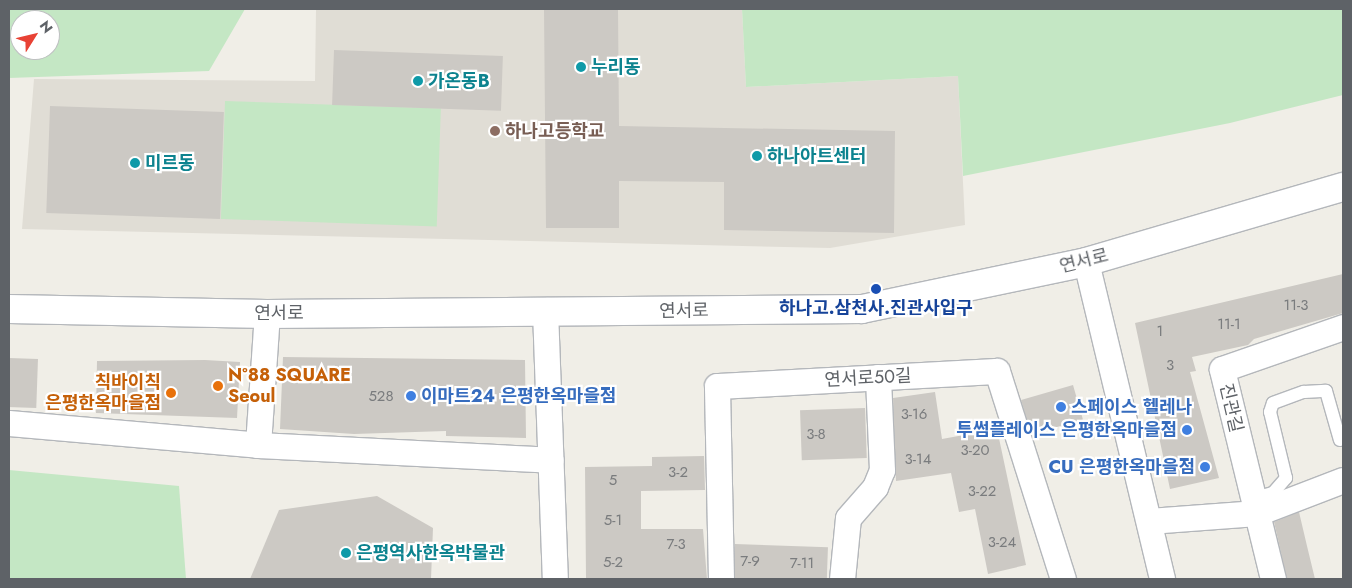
<!DOCTYPE html>
<meta charset="utf-8">
<style>
body{margin:0}
#map{position:relative;width:1352px;height:588px;overflow:hidden;background:#f0eee7;font-family:Jost,"Noto Sans KR",sans-serif}
div>[style]{position:absolute}
.education>*{inset:0;background:#e0ddd5}
.green>*{inset:0;background:#c4e7c4;transform-origin:0 0}
.building>*{inset:0;background:#ccc9c4;transform-origin:0 0}
.roads{filter:drop-shadow(1px 0 #b4b7bb) drop-shadow(-1px 0 #b4b7bb) drop-shadow(0 1px #b4b7bb) drop-shadow(0 -1px #b4b7bb)}
.service>*{height:12px;margin:-6px;padding:0 6px;transform-origin:6px;border-radius:6px;background:#fff}
.minor>*{height:25px;margin:-12.5px;padding:0 12.5px;transform-origin:12.5px;border-radius:12.5px;background:#fff}
.secondary>*{height:28px;margin:-14px;padding:0 14px;transform-origin:14px;border-radius:14px;background:#fff}
.dots>*{width:14px;height:14px;translate:-50% -50%;box-sizing:border-box;border:2px solid #fff;border-radius:50%}
span{translate:-50% -50%;white-space:nowrap;text-align:center;line-height:1.15;-webkit-text-stroke:4.5px #fff;paint-order:stroke}
.number-label{font-size:15px;color:#7a7c7e}
.number-label span{-webkit-text-stroke-width:0}
.culture-label{font-size:18px;color:#0d838f;font-weight:700}
.left{translate:0 -50%;text-align:left}
.education-label{font-size:18px;color:#785e54;font-weight:700}
.street-label{font-size:18px;color:#5e6267}
.transit-label{font-size:18px;color:#164399;font-weight:700}
.food-label{font-size:18px;color:#c56008;font-weight:700}
.right{translate:-100% -50%;text-align:right}
.shop-label{font-size:18px;color:#366cbe;font-weight:700}
.frame{position:absolute;inset:0;border:10px solid #5e6267;pointer-events:none}
.north{position:absolute;left:10px;top:10px;width:50px;height:50px;box-sizing:border-box;background:#fff;border:1px solid #bfc0c2;border-radius:50%;rotate:54deg;font-size:14px;font-weight:700;line-height:20px;text-align:center;color:#5e6267}
.north::after{content:'';display:block;margin:auto;width:18px;height:22px;background:#e84235;clip-path:polygon(50% 0,100% 100%,50% 72%,0 100%)}
</style>
<div id="map">
<div class="education">
<div style="clip-path:polygon(316px 9px,742px 9px,746px 87px,958px 76px,965px 225px,830px 248px,22px 229px,34px 79px,315px 81px)"></div>
</div>
<div class="green">
<div style="clip-path:polygon(evenodd,9px 9px,245px 9px,209px 71px,9px 78px,9px 9px,20px 20px,50px 20px,50px 50px,20px 50px,20px 20px)"></div>
<div style="clip-path:polygon(742px 9px,1343px 9px,1343px 95px,1230px 123px,963px 176px,958px 76px,746px 87px)"></div>
<div style="left:225px;top:101px;width:216px;height:118px;rotate:2deg"></div>
<div style="clip-path:polygon(9px 470px,179px 486px,186px 579px,9px 579px)"></div>
</div>
<div class="building">
<div style="clip-path:polygon(544px 9px,618px 9px,619px 126px,895px 131px,894px 233px,724px 230px,724px 182px,619px 181px,619px 228px,546px 228px)"></div>
<div style="left:334px;top:50px;width:169px;height:55px;rotate:2deg"></div>
<div style="left:50px;top:106px;width:174px;height:107px;rotate:2deg"></div>
<div style="clip-path:polygon(1343px 274px,1343px 313px,1254px 339px,1248px 345px,1192px 357px,1196px 371px,1190px 372px,1219px 478px,1170px 489px,1135px 323px)"></div>
<div style="clip-path:polygon(283px 357px,525px 360px,526px 438px,446px 436px,446px 431px,354px 434px,280px 429px)"></div>
<div style="left:9px;top:358px;width:29px;height:49px;rotate:2deg"></div>
<div style="clip-path:polygon(205px 360px,240px 362px,237px 418px,96px 413px,97px 361px)"></div>
<div style="left:1073px;top:385px;width:36px;height:54px;rotate:74deg"></div>
<div style="clip-path:polygon(935px 392px,942px 439px,997px 429px,1026px 565px,988px 574px,975px 509px,959px 512px,951px 473px,896px 481px,893px 398px)"></div>
<div style="left:865px;top:408px;width:50px;height:65px;rotate:88deg"></div>
<div style="clip-path:polygon(704px 456px,705px 490px,641px 491px,641px 529px,703px 529px,707px 579px,586px 578px,585px 467px,652px 466px,652px 457px)"></div>
<div style="clip-path:polygon(377px 496px,433px 528px,431px 579px,250px 579px,279px 510px)"></div>
<div style="clip-path:polygon(1299px 512px,1307px 546px,1315px 579px,1287px 579px,1274px 522px)"></div>
<div style="left:735px;top:544px;width:93px;height:35px;rotate:2deg"></div>
</div>
<div class="roads">
<div class="service">
<div style="left:1255px;top:498px;width:19px;rotate:-16deg"></div>
<div style="left:1273px;top:493px;width:20px;rotate:-49deg"></div>
<div style="left:1286px;top:478px;width:68px;rotate:-103.6deg"></div>
<div style="left:1270px;top:412px;width:9px;rotate:-72deg"></div>
<div style="left:1273px;top:403px;width:33px;rotate:-20deg"></div>
<div style="left:1304px;top:392px;width:22px;rotate:-3deg"></div>
<div style="left:1326px;top:391px;width:51px;rotate:74.1deg"></div>
</div>
<div class="minor">
<div style="left:1086px;top:262px;width:326px;rotate:76.5deg"></div>
<div style="left:545px;top:310px;width:269px;rotate:87.9deg"></div>
<div style="left:9px;top:423px;width:250px;rotate:5deg"></div>
<div style="left:258px;top:445px;width:293px;rotate:2.9deg"></div>
<div style="left:258px;top:445px;width:131px;rotate:-86.1deg"></div>
<div style="left:1149px;top:521px;width:108px;rotate:-4.2deg"></div>
<div style="left:1257px;top:513px;width:92px;rotate:-21deg"></div>
<div style="left:721px;top:579px;width:193px;rotate:-91.2deg"></div>
<div style="left:717px;top:386px;width:280px;rotate:-3.1deg"></div>
<div style="left:997px;top:371px;width:218px;rotate:72.4deg"></div>
<div style="left:842px;top:579px;width:61px;rotate:-84.4deg"></div>
<div style="left:848px;top:518px;width:41px;rotate:-48.9deg"></div>
<div style="left:875px;top:487px;width:18px;rotate:-68deg"></div>
<div style="left:882px;top:470px;width:93px;rotate:-92.5deg"></div>
<div style="left:1273px;top:579px;width:216px;rotate:-103.7deg"></div>
<div style="left:1222px;top:369px;width:128px;rotate:-19.1deg"></div>
</div>
<div class="secondary">
<div style="left:9px;top:309px;width:258px;rotate:1.1deg"></div>
<div style="left:267px;top:314px;width:595px;rotate:-0.48deg"></div>
<div style="left:862px;top:309px;width:229px;rotate:-11.8deg"></div>
<div style="left:1086px;top:262px;width:268px;rotate:-16.3deg"></div>
</div>
</div>
<div class="dots">
<div style="left:581px;top:67px;background:#0f9aa8"></div>
<div style="left:418px;top:81px;background:#0f9aa8"></div>
<div style="left:495px;top:131px;background:#8d6e63"></div>
<div style="left:757px;top:156px;background:#0f9aa8"></div>
<div style="left:135px;top:163px;background:#0f9aa8"></div>
<div style="left:876px;top:289px;background:#1a4fb4"></div>
<div style="left:218px;top:386px;background:#e8710a"></div>
<div style="left:171px;top:393px;background:#e8710a"></div>
<div style="left:411px;top:396px;background:#3f7fe0"></div>
<div style="left:1061px;top:407px;background:#3f7fe0"></div>
<div style="left:1187px;top:430px;background:#3f7fe0"></div>
<div style="left:1205px;top:467px;background:#3f7fe0"></div>
<div style="left:346px;top:553px;background:#0f9aa8"></div>
</div>
<div class="number-label">
<span style="left:1296px;top:306px">11-3</span>
<span style="left:1229px;top:325px">11-1</span>
<span style="left:1160px;top:332px">1</span>
<span style="left:1170px;top:366px">3</span>
<span style="left:381px;top:397px">528</span>
<span style="left:914px;top:415px">3-16</span>
<span style="left:816px;top:435px">3-8</span>
<span style="left:975px;top:451px">3-20</span>
<span style="left:918px;top:460px">3-14</span>
<span style="left:678px;top:473px">3-2</span>
<span style="left:613px;top:481px">5</span>
<span style="left:982px;top:492px">3-22</span>
<span style="left:613px;top:521px">5-1</span>
<span style="left:1002px;top:543px">3-24</span>
<span style="left:676px;top:545px">7-3</span>
<span style="left:750px;top:562px">7-9</span>
<span style="left:613px;top:563px">5-2</span>
<span style="left:802px;top:564px">7-11</span>
</div>
<div class="culture-label">
<span class="left" style="left:591px;top:67px">누리동</span>
<span class="left" style="left:428px;top:81px">가온동B</span>
<span class="left" style="left:767px;top:156px">하나아트센터</span>
<span class="left" style="left:145px;top:163px">미르동</span>
<span class="left" style="left:356px;top:553px">은평역사한옥박물관</span>
</div>
<div class="education-label">
<span class="left" style="left:505px;top:131px">하나고등학교</span>
</div>
<div class="street-label">
<span style="left:1084px;top:261px;rotate:-14deg">연서로</span>
<span style="left:684px;top:311px;rotate:-1deg">연서로</span>
<span style="left:279px;top:313px">연서로</span>
<span style="left:868px;top:378px;rotate:-3deg">연서로50길</span>
<span style="left:1231px;top:408px;rotate:77deg">진관길</span>
</div>
<div class="transit-label">
<span style="left:876px;top:308px">하나고.삼천사.진관사입구</span>
</div>
<div class="food-label">
<span class="left" style="left:228px;top:386px">N°88 SQUARE<br>Seoul</span>
<span class="right" style="left:161px;top:393px">칙바이칙<br>은평한옥마을점</span>
</div>
<div class="shop-label">
<span class="left" style="left:421px;top:396px">이마트24 은평한옥마을점</span>
<span class="left" style="left:1071px;top:407px">스페이스 헬레나</span>
<span class="right" style="left:1177px;top:430px">투썸플레이스 은평한옥마을점</span>
<span class="right" style="left:1195px;top:467px">CU 은평한옥마을점</span>
</div>
<div class="frame"></div>
<div class="north">N</div>
</div>
